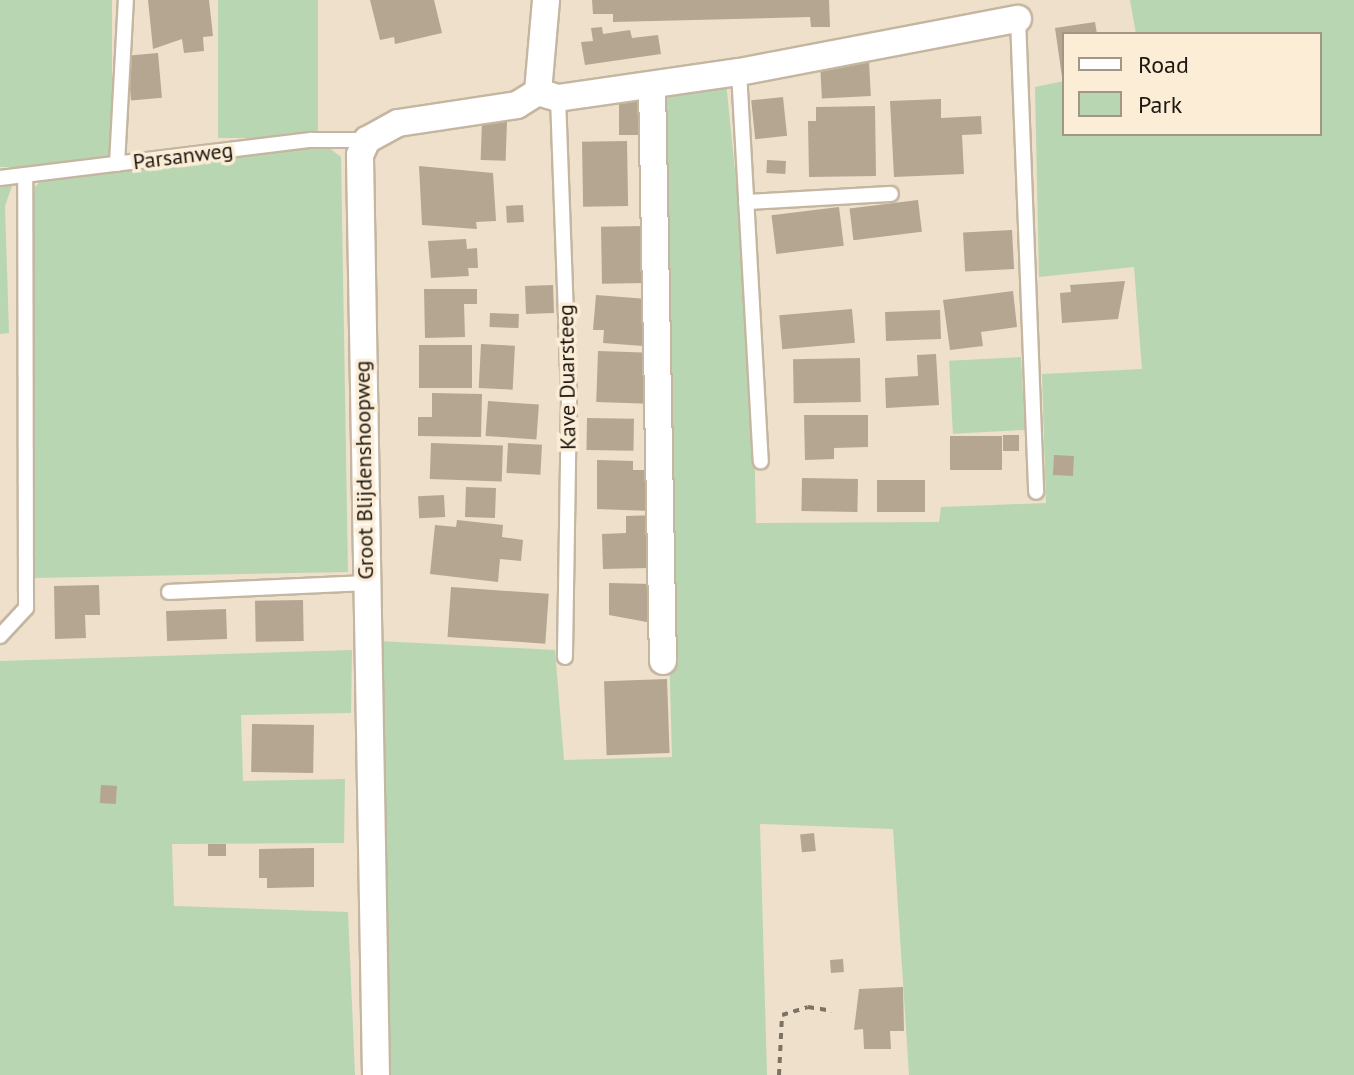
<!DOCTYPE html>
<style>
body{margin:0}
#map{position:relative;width:1354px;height:1075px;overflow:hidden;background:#eee0ca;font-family:"PT Sans",sans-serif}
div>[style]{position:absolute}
.green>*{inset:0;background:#b8d6b2;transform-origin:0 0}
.building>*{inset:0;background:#b4a691;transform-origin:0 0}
.path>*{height:4px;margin-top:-2px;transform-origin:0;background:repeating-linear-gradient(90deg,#7c7365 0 6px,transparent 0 12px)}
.roads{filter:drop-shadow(2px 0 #c4b6a1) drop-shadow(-2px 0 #c4b6a1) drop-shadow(0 2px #c4b6a1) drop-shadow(0 -2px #c4b6a1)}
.lane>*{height:14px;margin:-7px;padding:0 7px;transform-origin:7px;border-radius:7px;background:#fff}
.street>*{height:26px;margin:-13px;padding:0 13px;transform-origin:13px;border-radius:13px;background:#fff}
span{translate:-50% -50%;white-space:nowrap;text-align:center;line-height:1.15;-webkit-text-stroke:7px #fcedd7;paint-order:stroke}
.street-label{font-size:22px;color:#1c1710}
.legend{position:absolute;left:1062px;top:32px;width:260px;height:104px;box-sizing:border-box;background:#fcedd7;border:2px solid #a29787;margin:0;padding:10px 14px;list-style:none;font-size:24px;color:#1c1710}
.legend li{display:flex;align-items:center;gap:16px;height:40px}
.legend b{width:40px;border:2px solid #a29787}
</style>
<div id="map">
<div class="green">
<div style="left:0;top:0;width:112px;height:167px"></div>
<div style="left:218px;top:0;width:100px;height:138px"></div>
<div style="clip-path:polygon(1130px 0,1354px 0,1354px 1075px,909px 1075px,893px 829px,760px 824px,767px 1075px,390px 1075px,378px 641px,555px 650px,564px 760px,672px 757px,654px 90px,726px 82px,752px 338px,756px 523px,939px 522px,941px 507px,1046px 503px,1042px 374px,1142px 369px,1134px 267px,1039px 277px,1035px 87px,1064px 81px,1064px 134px,1320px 134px,1320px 34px,1136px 34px)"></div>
<div style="clip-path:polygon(324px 144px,341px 157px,348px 572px,33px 578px,30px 192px,42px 180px)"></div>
<div style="clip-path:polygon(13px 183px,5px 206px,9px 333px,0 334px,0 185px)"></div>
<div style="left:1021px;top:357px;width:73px;height:72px;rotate:87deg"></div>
<div style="clip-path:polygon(352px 650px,351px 713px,241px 715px,243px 781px,345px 779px,344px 843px,172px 844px,174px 906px,348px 912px,355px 1075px,0 1075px,0 661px)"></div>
</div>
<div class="building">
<div style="clip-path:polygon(148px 0,209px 0,213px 36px,203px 37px,204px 51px,184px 53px,182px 39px,153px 49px)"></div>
<div style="clip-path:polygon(370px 0,434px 0,442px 33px,395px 44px,394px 37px,380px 40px)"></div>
<div style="clip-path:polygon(592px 0,829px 0,830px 27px,811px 27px,810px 17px,613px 22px,613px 14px,593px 14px)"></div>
<div style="clip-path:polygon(1095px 22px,1097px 34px,1064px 34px,1062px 77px,1055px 28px)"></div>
<div style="clip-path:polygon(602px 27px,603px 34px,630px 30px,632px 38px,658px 35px,661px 54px,585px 65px,581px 42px,593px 41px,591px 28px)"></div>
<div style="left:158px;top:53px;width:45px;height:31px;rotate:85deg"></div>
<div style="left:869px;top:61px;width:35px;height:49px;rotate:87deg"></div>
<div style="left:619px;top:92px;width:29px;height:43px"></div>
<div style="left:783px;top:97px;width:39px;height:32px;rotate:84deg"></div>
<div style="clip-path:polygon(941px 99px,941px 118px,981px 116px,982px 134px,962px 135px,964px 174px,894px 177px,890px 101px)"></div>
<div style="clip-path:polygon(875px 106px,876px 176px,809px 177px,808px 121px,816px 121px,816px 107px)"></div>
<div style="left:482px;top:121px;width:25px;height:39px;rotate:2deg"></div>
<div style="left:627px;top:141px;width:65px;height:45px;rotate:89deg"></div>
<div style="left:767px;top:160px;width:19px;height:13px;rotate:3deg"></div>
<div style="clip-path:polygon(419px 166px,493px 173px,496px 221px,476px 222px,477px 229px,422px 225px)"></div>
<div style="left:918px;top:200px;width:32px;height:69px;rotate:83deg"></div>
<div style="left:523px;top:205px;width:17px;height:17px;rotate:87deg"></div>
<div style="left:839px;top:207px;width:39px;height:68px;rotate:83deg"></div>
<div style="left:645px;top:226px;width:57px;height:44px;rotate:89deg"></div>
<div style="left:1012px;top:230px;width:39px;height:49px;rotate:87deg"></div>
<div style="clip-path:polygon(466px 239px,467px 249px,477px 248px,478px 268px,468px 268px,469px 276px,431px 278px,428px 241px)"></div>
<div style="clip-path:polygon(1125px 281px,1118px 319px,1062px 323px,1060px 293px,1071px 292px,1070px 285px)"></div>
<div style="left:553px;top:285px;width:28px;height:28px;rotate:88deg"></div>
<div style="clip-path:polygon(424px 289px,477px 289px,477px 304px,464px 304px,465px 337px,425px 338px)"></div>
<div style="clip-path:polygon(1013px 291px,1017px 327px,981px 332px,983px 346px,950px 350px,943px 300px)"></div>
<div style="clip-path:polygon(596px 295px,647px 299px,643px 346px,603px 343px,604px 330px,593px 330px)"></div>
<div style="left:852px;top:309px;width:34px;height:73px;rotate:85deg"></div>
<div style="left:940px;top:310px;width:29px;height:55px;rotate:88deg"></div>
<div style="left:490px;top:313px;width:29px;height:14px;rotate:2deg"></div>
<div style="left:481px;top:344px;width:34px;height:44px;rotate:3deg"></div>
<div style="left:419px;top:345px;width:53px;height:43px"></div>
<div style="left:598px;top:351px;width:52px;height:51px;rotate:2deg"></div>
<div style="clip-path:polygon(936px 354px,939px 405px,886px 408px,885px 378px,918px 376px,917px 355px)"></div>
<div style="left:860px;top:358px;width:44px;height:67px;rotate:89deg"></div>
<div style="clip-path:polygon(432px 393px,482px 394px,481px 437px,418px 436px,418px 417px,432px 417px)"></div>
<div style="left:488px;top:401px;width:51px;height:35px;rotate:4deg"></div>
<div style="clip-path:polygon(804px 415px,868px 415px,868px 447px,834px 448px,834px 459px,805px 460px)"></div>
<div style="left:587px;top:418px;width:47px;height:32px;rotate:1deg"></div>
<div style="left:1003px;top:435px;width:16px;height:16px"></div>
<div style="left:950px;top:436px;width:52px;height:34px"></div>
<div style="left:431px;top:443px;width:72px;height:36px;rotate:2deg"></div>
<div style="left:508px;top:443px;width:34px;height:30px;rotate:3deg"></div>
<div style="left:1054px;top:455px;width:20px;height:20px;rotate:3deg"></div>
<div style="clip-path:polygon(597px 460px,633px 461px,633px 470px,651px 470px,651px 511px,597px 509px)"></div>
<div style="left:802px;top:478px;width:56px;height:33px;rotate:1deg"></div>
<div style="left:925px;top:480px;width:32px;height:48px;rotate:90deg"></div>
<div style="left:466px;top:487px;width:30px;height:30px;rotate:2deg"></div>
<div style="left:444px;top:495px;width:22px;height:26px;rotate:87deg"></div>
<div style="clip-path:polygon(657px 515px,650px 568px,603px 569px,602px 534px,626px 533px,626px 516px)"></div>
<div style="clip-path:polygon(457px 520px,503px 525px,502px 537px,523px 540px,521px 561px,500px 559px,498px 582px,430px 574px,435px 525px,456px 527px)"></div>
<div style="clip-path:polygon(609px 583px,652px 584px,652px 623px,609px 615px)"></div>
<div style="clip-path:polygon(99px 585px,100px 615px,85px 615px,86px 638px,55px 639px,54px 586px)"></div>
<div style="left:451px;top:587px;width:98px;height:50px;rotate:4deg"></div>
<div style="left:303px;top:600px;width:41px;height:48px;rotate:89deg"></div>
<div style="left:226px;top:609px;width:30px;height:60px;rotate:88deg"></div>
<div style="left:667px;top:679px;width:74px;height:63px;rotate:88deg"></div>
<div style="left:252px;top:724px;width:62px;height:48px;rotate:1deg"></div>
<div style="left:101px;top:785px;width:16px;height:18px;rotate:4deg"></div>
<div style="left:814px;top:833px;width:18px;height:14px;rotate:84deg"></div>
<div style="left:208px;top:844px;width:18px;height:12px"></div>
<div style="clip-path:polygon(314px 848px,314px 887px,267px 888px,267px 878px,259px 878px,259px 849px)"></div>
<div style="left:843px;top:959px;width:13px;height:13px;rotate:86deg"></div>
<div style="clip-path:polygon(903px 987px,904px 1031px,890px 1031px,891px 1049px,864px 1049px,863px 1029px,854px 1030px,859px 989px)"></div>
</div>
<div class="path">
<div style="left:779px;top:1075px;width:60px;rotate:-87.1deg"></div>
<div style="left:782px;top:1015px;width:27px;rotate:-17deg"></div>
<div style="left:808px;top:1007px;width:24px;rotate:9deg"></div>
</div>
<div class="roads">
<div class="lane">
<div style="left:1018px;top:19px;width:473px;rotate:87.8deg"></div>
<div style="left:739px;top:72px;width:390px;rotate:86.8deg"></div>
<div style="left:558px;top:98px;width:301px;rotate:87.9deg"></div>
<div style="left:569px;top:399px;width:258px;rotate:90.9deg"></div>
<div style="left:117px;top:164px;width:164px;rotate:-86.9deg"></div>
<div style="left:0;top:178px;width:313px;rotate:-7deg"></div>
<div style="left:311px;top:140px;width:56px"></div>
<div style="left:746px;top:202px;width:145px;rotate:-3.2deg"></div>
<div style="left:169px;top:592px;width:197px;rotate:-2.6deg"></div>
<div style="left:0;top:636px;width:38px;rotate:-47deg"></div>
<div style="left:26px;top:608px;width:433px;rotate:-90.1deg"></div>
</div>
<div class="street">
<div style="left:652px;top:85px;width:576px;rotate:88.91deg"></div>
<div style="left:538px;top:92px;width:21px;rotate:17deg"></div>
<div style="left:558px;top:98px;width:183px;rotate:-8.2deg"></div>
<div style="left:739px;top:72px;width:284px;rotate:-10.8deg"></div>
<div style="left:376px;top:1075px;width:920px;rotate:-91deg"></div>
<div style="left:360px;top:155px;width:17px;rotate:-65deg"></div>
<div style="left:367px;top:140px;width:35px;rotate:-29deg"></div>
<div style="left:398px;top:123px;width:120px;rotate:-8.6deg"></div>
<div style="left:517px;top:105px;width:25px;rotate:-32deg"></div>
<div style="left:538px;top:92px;width:92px;rotate:-85deg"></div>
</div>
</div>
<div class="street-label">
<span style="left:183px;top:156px;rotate:-7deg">Parsanweg</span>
<span style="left:567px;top:377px;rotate:-91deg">Kave Duarsteeg</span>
<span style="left:364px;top:470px;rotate:-91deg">Groot Blijdenshoopweg</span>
</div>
<ul class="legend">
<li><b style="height:10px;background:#fff"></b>Road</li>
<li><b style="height:22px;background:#b8d6b2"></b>Park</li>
</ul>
</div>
